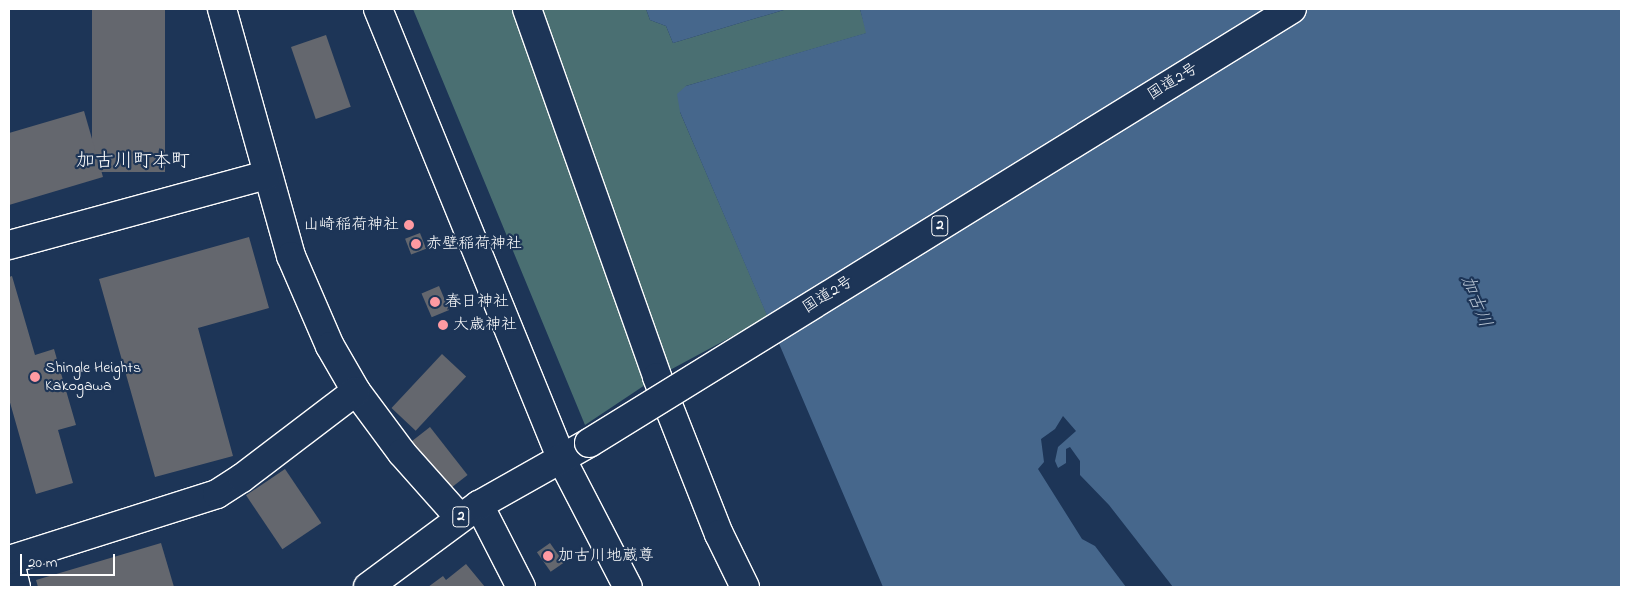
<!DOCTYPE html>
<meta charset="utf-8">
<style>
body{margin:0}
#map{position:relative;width:1630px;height:596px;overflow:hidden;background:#1d3557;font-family:"Indie Flower","Klee One",sans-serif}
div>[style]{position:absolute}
.green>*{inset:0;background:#4a6f72}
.water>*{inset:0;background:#46678c}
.building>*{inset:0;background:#64676e;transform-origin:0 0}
.roads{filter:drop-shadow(1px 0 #fff) drop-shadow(-1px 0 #fff) drop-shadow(0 1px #fff) drop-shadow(0 -1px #fff)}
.minor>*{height:28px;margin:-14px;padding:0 14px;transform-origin:14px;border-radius:14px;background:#1d3557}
.highway>*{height:28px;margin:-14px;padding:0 14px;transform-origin:14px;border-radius:14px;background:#1d3557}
.bridges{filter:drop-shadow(1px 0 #fff) drop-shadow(-1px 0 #fff) drop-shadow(0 1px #fff) drop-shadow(0 -1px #fff)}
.highway-bridge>*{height:28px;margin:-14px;padding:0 14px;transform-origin:14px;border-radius:14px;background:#1d3557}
.dots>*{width:14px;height:14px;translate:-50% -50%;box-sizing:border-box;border:2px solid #1d3557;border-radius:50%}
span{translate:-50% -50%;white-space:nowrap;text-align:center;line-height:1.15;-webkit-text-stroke:4.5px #1d3557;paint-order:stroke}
.shield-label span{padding:1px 4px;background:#1d3557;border:1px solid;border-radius:4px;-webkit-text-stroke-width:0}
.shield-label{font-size:15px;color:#fff;font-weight:700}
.street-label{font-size:16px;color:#fff}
.poi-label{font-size:16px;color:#fff}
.right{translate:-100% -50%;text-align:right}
.left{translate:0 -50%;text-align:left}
.water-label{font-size:18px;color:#b5c2d1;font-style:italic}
.quarter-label{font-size:19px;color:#fff}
.frame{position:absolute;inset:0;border:10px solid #fff;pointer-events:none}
.scale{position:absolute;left:20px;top:554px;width:95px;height:22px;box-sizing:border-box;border:2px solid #fff;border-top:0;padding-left:6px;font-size:15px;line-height:18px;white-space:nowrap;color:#fff;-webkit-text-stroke:4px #1d3557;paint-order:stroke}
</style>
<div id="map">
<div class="green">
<div style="clip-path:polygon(413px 9px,646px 9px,650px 20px,666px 26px,673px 43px,787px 9px,860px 9px,867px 33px,686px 86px,680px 112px,768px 317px,657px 377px,585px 425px)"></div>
</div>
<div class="water">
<div style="clip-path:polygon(646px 9px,787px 9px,673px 43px,666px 26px,650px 20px)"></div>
<div style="clip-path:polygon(860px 9px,1621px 9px,1621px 587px,1173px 587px,1109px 505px,1080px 475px,1080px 461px,1070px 447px,1066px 449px,1066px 463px,1058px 468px,1055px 461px,1058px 447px,1076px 431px,1063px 416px,1055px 429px,1041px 439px,1044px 462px,1038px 469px,1082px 539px,1095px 546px,1126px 587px,883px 587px,680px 112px,677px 94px,686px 86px,866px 33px)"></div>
</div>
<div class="building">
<div style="left:92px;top:9px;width:73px;height:163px"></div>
<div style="left:326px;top:35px;width:76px;height:37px;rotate:71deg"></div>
<div style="clip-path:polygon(84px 111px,103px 177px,9px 205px,9px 133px)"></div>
<div style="left:420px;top:233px;width:17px;height:16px;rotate:69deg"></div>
<div style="clip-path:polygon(249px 237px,269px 308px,198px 328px,233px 456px,155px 477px,99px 279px)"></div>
<div style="clip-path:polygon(12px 276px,35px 355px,54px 349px,76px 425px,58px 430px,73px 483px,36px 494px,9px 399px,9px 277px)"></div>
<div style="left:439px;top:286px;width:26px;height:19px;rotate:67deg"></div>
<div style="left:442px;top:354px;width:33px;height:74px;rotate:43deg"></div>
<div style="left:430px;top:427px;width:61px;height:26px;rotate:52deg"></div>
<div style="left:285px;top:469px;width:65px;height:47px;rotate:56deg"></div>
<div style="clip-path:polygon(161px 543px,174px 587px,38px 587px,36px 580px)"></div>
<div style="left:550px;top:543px;width:24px;height:16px;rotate:55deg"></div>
<div style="clip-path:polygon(466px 564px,485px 587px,428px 587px,443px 576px,446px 580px)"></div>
</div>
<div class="roads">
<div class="minor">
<div style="left:222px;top:9px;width:256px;rotate:74.4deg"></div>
<div style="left:291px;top:256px;width:98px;rotate:66.6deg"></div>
<div style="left:330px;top:346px;width:52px;rotate:60deg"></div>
<div style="left:356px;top:391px;width:77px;rotate:53.4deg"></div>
<div style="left:402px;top:453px;width:87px;rotate:48.3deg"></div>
<div style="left:378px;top:9px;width:485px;rotate:67.8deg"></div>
<div style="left:561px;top:458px;width:145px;rotate:62.6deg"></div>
<div style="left:527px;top:9px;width:390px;rotate:70.5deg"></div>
<div style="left:657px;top:377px;width:169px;rotate:68.5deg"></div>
<div style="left:719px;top:534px;width:59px;rotate:63.9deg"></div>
<div style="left:9px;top:245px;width:267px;rotate:-15.2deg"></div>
<div style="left:479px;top:505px;width:92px;rotate:62.9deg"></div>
<div style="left:9px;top:559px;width:29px;rotate:76deg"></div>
<div style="left:9px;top:560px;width:218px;rotate:-17.6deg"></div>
<div style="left:217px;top:494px;width:30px;rotate:-33deg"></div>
<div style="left:242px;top:478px;width:143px;rotate:-37.3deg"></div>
</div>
<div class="highway">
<div style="left:368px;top:587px;width:138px;rotate:-36.5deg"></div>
<div style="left:479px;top:505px;width:126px;rotate:-29.4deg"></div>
</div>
</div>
<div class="bridges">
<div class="highway-bridge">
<div style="left:589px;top:443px;width:826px;rotate:-31.69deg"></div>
</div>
</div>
<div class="dots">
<div style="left:409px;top:225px;background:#ff9aa2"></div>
<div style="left:416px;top:244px;background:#ff9aa2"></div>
<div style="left:435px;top:302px;background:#ff9aa2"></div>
<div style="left:443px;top:325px;background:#ff9aa2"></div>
<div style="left:35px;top:377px;background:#ff9aa2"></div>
<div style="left:548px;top:556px;background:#ff9aa2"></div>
</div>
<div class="shield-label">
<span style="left:940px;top:226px">2</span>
<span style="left:461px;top:517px">2</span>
</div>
<div class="street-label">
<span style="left:1173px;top:82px;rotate:-32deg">国道2号</span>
<span style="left:828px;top:295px;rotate:-32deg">国道2号</span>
</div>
<div class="poi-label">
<span class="right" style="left:399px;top:225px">山崎稲荷神社</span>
<span class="left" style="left:426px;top:244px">赤壁稲荷神社</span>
<span class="left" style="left:445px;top:302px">春日神社</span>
<span class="left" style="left:453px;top:325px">大歳神社</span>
<span class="left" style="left:45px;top:377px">Shingle Heights<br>Kakogawa</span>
<span class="left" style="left:558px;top:556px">加古川地蔵尊</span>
</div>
<div class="water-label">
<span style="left:1475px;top:302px;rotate:68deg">加古川</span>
</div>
<div class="quarter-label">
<span style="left:133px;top:162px">加古川町本町</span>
</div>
<div class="frame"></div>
<div class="scale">20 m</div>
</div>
